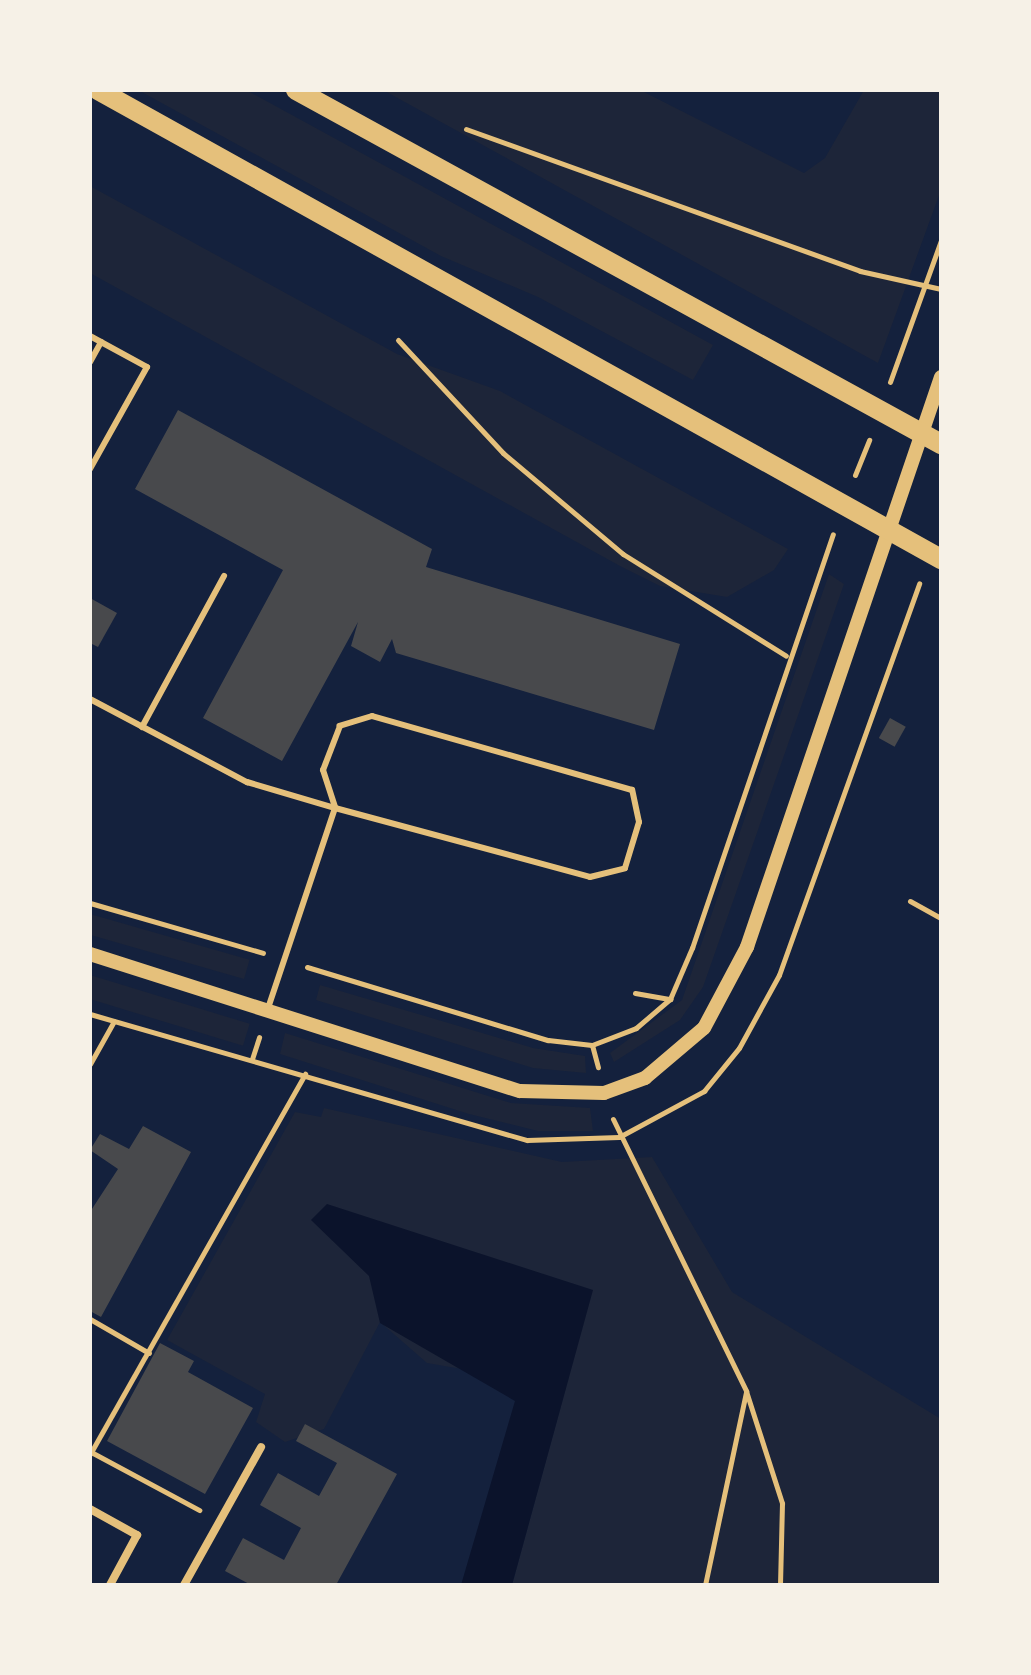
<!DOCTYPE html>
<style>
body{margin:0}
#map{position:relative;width:1031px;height:1675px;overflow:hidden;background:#14213d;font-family:"Fira Sans",sans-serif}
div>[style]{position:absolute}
.green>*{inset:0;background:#1d2539;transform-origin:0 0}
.water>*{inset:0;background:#0b132b}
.building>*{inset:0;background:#48494c;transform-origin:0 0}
.path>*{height:5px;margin:-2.5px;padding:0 2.5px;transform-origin:2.5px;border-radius:2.5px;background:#e5c07b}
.service>*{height:6px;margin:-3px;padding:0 3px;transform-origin:3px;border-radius:3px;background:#e5c07b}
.minor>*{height:8px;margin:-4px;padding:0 4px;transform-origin:4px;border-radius:4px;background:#e5c07b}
.tertiary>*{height:14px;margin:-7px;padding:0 7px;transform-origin:7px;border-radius:7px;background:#e5c07b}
.primary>*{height:20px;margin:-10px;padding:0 10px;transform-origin:10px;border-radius:10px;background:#e5c07b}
span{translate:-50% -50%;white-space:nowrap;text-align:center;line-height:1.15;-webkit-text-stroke:6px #f6f1e7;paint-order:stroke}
.frame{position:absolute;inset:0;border:92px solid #f6f1e7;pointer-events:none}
</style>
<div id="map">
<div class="green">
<div style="clip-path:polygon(138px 90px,246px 90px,713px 345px,693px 380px,538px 297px,441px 256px)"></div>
<div style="clip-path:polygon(383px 90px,640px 90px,804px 173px,825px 158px,864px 90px,941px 90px,941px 190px,878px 363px)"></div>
<div style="clip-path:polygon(90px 186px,397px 354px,500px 391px,788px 549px,774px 570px,727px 597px,660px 586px,620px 566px,90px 273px)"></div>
<div style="clip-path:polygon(829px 574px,844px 584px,703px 987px,680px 1020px,614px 1062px,610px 1053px,682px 1000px)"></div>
<div style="left:90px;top:914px;width:166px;height:20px;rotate:16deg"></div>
<div style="left:90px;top:975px;width:167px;height:23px;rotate:17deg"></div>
<div style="clip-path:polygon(320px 985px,533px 1048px,585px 1056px,586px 1073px,533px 1068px,316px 1000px)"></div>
<div style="clip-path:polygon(285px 1033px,511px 1103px,590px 1108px,593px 1131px,538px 1131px,469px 1114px,280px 1054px)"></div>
<div style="clip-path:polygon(324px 1108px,562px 1162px,652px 1157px,732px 1292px,941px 1419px,941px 1585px,512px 1585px,566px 1387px,427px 1363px,380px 1322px,324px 1429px,285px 1442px,256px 1422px,265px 1394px,167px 1340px,295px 1112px,321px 1117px)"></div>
</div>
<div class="water">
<div style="clip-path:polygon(327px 1204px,593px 1290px,512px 1585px,461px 1585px,515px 1401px,380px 1323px,369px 1276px,311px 1220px)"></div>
</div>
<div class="building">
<div style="clip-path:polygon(178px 410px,432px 549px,426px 567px,680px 644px,654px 730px,396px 653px,392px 639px,380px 662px,351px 646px,358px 622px,282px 761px,203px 718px,283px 570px,135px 489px)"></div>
<div style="clip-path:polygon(90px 598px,117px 613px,98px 647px,90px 643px)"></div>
<div style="left:890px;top:718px;width:18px;height:23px;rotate:29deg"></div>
<div style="clip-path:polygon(143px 1126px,191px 1152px,101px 1317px,90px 1311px,90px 1212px,118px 1169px,90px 1150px,100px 1134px,129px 1149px)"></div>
<div style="clip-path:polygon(160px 1343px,194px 1361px,188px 1372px,253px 1408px,205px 1494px,107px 1441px)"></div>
<div style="clip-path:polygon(305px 1424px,397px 1474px,336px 1585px,251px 1585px,225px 1571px,243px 1538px,284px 1560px,301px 1528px,260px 1505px,278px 1473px,319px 1496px,337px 1463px,296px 1441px)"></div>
</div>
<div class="path">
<div style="left:466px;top:129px;width:419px;rotate:19.8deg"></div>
<div style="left:860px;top:271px;width:83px;rotate:12.5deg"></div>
<div style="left:398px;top:340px;width:154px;rotate:47.1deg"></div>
<div style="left:503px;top:453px;width:157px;rotate:40.1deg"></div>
<div style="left:623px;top:554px;width:192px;rotate:32deg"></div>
<div style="left:890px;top:382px;width:151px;rotate:-70.2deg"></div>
<div style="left:855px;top:475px;width:38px;rotate:-68deg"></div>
<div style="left:910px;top:901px;width:35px;rotate:29deg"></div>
<div style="left:90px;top:903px;width:180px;rotate:16.1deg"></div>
<div style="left:307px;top:967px;width:252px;rotate:16.9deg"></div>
<div style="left:548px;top:1040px;width:44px;rotate:6.5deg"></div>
<div style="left:592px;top:1045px;width:47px;rotate:-21.1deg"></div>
<div style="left:636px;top:1028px;width:45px;rotate:-40.5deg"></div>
<div style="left:670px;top:999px;width:56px;rotate:-66.7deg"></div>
<div style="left:692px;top:948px;width:437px;rotate:-71.2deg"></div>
<div style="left:635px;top:993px;width:36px;rotate:10deg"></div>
<div style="left:90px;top:1014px;width:455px;rotate:16.1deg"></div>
<div style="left:527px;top:1140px;width:92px;rotate:-1.9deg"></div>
<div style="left:619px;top:1137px;width:97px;rotate:-28.4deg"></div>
<div style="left:704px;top:1091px;width:55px;rotate:-50.9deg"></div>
<div style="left:739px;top:1048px;width:83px;rotate:-61.3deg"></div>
<div style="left:779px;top:975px;width:416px;rotate:-70.3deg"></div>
<div style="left:592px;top:1045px;width:23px;rotate:75deg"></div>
<div style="left:252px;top:1059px;width:23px;rotate:-72deg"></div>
<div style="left:90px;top:1064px;width:49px;rotate:-60.8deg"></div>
<div style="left:613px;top:1119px;width:303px;rotate:63.9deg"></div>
<div style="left:746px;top:1391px;width:118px;rotate:72.2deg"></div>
<div style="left:782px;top:1503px;width:82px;rotate:91.4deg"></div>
<div style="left:90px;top:1319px;width:68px;rotate:30deg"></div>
<div style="left:91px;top:1452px;width:123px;rotate:28.2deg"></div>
<div style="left:90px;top:1454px;width:437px;rotate:-60.5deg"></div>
<div style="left:705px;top:1585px;width:197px;rotate:-78deg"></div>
</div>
<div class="service">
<div style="left:90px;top:336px;width:65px;rotate:28.5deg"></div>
<div style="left:147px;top:367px;width:117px;rotate:119.2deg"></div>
<div style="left:90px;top:362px;width:23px;rotate:-61deg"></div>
<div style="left:90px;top:699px;width:178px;rotate:27.9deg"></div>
<div style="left:247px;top:782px;width:92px;rotate:16.5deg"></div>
<div style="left:335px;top:808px;width:264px;rotate:15.1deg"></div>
<div style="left:590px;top:877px;width:36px;rotate:-14deg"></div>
<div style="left:625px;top:868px;width:48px;rotate:-73.1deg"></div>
<div style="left:639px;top:822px;width:33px;rotate:-102deg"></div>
<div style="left:632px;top:790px;width:270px;rotate:-164.1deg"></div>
<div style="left:372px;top:716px;width:34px;rotate:163deg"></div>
<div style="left:340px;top:726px;width:47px;rotate:111.1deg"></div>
<div style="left:323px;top:770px;width:40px;rotate:72deg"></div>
<div style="left:335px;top:808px;width:211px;rotate:108.5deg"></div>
<div style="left:142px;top:727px;width:172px;rotate:-61.5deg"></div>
</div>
<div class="minor">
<div style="left:90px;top:1509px;width:54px;rotate:29deg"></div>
<div style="left:137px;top:1535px;width:57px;rotate:118.4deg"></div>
<div style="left:184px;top:1585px;width:158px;rotate:-60.8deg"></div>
</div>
<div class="tertiary">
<div style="left:90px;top:954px;width:451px;rotate:17.7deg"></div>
<div style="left:520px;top:1091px;width:84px;rotate:1.4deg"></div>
<div style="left:604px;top:1093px;width:44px;rotate:-20.1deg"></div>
<div style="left:645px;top:1078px;width:77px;rotate:-40.3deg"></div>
<div style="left:704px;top:1028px;width:92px;rotate:-62deg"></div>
<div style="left:747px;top:947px;width:602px;rotate:-71.2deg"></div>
</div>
<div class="primary">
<div style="left:98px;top:90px;width:965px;rotate:29.09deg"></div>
<div style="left:296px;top:90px;width:736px;rotate:28.76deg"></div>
</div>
<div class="frame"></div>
</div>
